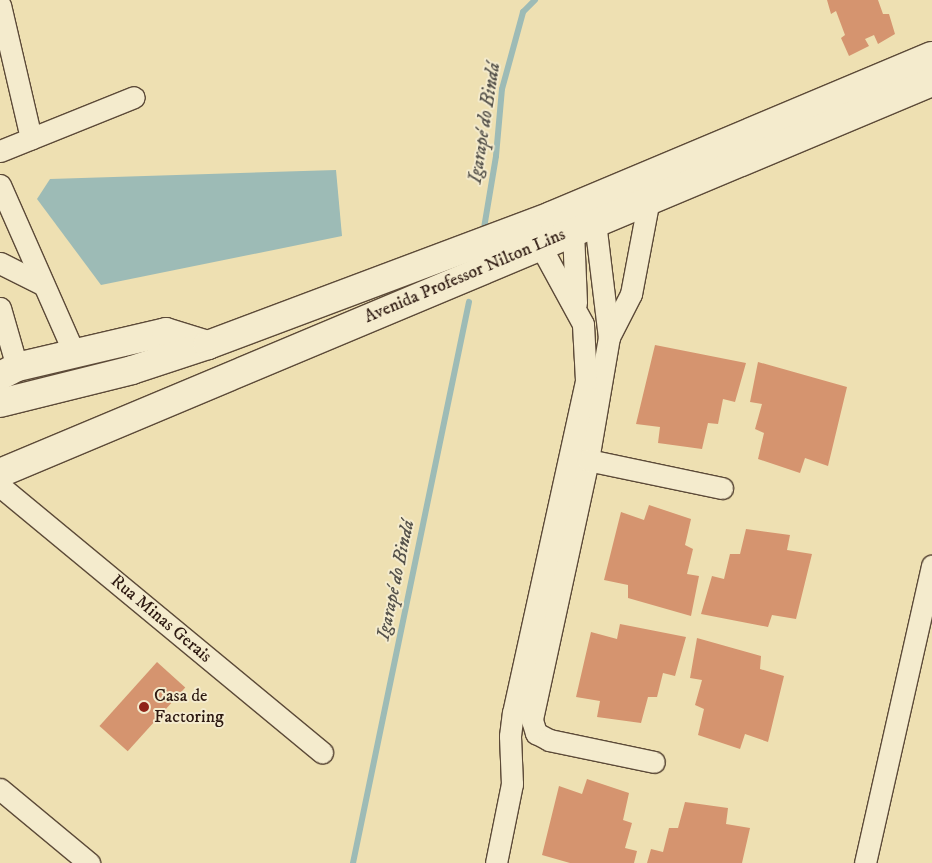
<!DOCTYPE html>
<meta charset="utf-8">
<style>
body{margin:0}
#map{position:relative;width:932px;height:863px;overflow:hidden;background:#eee0b2;font-family:"IM FELL DW Pica",serif}
div>[style]{position:absolute}
.water>*{inset:0;background:#9dbbb6}
.stream>*{height:6px;margin:-3px;padding:0 3px;transform-origin:3px;border-radius:3px;background:#9dbbb6}
.building>*{inset:0;background:#d5946f;transform-origin:0 0}
.roads{filter:drop-shadow(1px 0 #5c4a38) drop-shadow(-1px 0 #5c4a38) drop-shadow(0 1px #5c4a38) drop-shadow(0 -1px #5c4a38)}
.minor>*{height:21px;margin:-10.5px;padding:0 10.5px;transform-origin:10.5px;border-radius:10.5px;background:#f4ebcd}
.secondary>*{height:28px;margin:-14px;padding:0 14px;transform-origin:14px;border-radius:14px;background:#f4ebcd}
.dots>*{width:14px;height:14px;translate:-50% -50%;box-sizing:border-box;border:2px solid #f4ebcd;border-radius:50%}
span{translate:-50% -50%;white-space:nowrap;text-align:center;line-height:1.15;-webkit-text-stroke:4px #f4ebcd;paint-order:stroke}
.street-label{font-size:18px;color:#2c1810}
.poi-label{font-size:18px;color:#2c1810}
.left{translate:0 -50%;text-align:left}
.water-label{font-size:19px;color:#54514a;font-style:italic}
</style>
<div id="map">
<div class="water">
<div style="clip-path:polygon(336px 170px,342px 236px,101px 285px,37px 199px,50px 179px)"></div>
</div>
<div class="stream">
<div style="left:484px;top:228px;width:73px;rotate:-80.5deg"></div>
<div style="left:496px;top:156px;width:67px;rotate:-84.9deg"></div>
<div style="left:502px;top:89px;width:80px;rotate:-74.7deg"></div>
<div style="left:523px;top:12px;width:17px;rotate:-45deg"></div>
<div style="left:353px;top:863px;width:573px;rotate:-78.32deg"></div>
</div>
<div class="building">
<div style="clip-path:polygon(827px 0,878px 0,883px 14px,889px 14px,895px 34px,878px 44px,874px 35px,865px 39px,869px 46px,849px 56px,841px 38px,845px 35px,836px 11px,831px 14px)"></div>
<div style="clip-path:polygon(655px 345px,746px 363px,735px 402px,723px 399px,718px 424px,708px 423px,702px 449px,658px 443px,660px 427px,636px 424px)"></div>
<div style="clip-path:polygon(758px 362px,847px 387px,828px 466px,805px 458px,800px 473px,758px 459px,764px 433px,755px 429px,762px 404px,750px 402px)"></div>
<div style="clip-path:polygon(649px 505px,691px 519px,685px 545px,693px 549px,687px 574px,699px 576px,691px 616px,628px 598px,628px 585px,604px 580px,621px 512px,644px 520px)"></div>
<div style="clip-path:polygon(746px 529px,790px 535px,787px 550px,812px 554px,796px 619px,772px 615px,768px 627px,701px 614px,712px 576px,724px 579px,730px 554px,740px 554px)"></div>
<div style="clip-path:polygon(620px 624px,686px 637px,675px 676px,663px 673px,657px 697px,648px 697px,641px 723px,597px 717px,600px 701px,576px 697px,591px 632px,617px 639px)"></div>
<div style="clip-path:polygon(697px 638px,761px 656px,760px 669px,784px 676px,768px 742px,745px 734px,740px 749px,698px 735px,704px 709px,695px 705px,702px 680px,690px 678px)"></div>
<div style="left:157px;top:662px;width:38px;height:86px;rotate:42deg"></div>
<div style="clip-path:polygon(587px 779px,629px 793px,623px 820px,632px 823px,625px 848px,637px 851px,634px 863px,570px 863px,542px 855px,559px 786px,582px 794px)"></div>
<div style="clip-path:polygon(685px 802px,728px 808px,726px 824px,750px 828px,742px 863px,647px 863px,651px 849px,663px 852px,669px 828px,678px 828px)"></div>
</div>
<div class="roads">
<div class="minor">
<div style="left:0;top:5px;width:137px;rotate:76.9deg"></div>
<div style="left:0;top:151px;width:144px;rotate:-21.9deg"></div>
<div style="left:0;top:185px;width:186px;rotate:66.2deg"></div>
<div style="left:595px;top:222px;width:116px;rotate:83.1deg"></div>
<div style="left:609px;top:337px;width:125px;rotate:99.7deg"></div>
<div style="left:588px;top:460px;width:266px;rotate:102.2deg"></div>
<div style="left:532px;top:720px;width:14px;rotate:73deg"></div>
<div style="left:536px;top:733px;width:15px;rotate:28deg"></div>
<div style="left:549px;top:740px;width:107px;rotate:11.8deg"></div>
<div style="left:573px;top:231px;width:72px;rotate:87.6deg"></div>
<div style="left:0;top:263px;width:47px;rotate:26.6deg"></div>
<div style="left:0;top:308px;width:61px;rotate:73.9deg"></div>
<div style="left:609px;top:337px;width:48px;rotate:-62.9deg"></div>
<div style="left:631px;top:294px;width:97px;rotate:-79.3deg"></div>
<div style="left:588px;top:460px;width:137px;rotate:11.8deg"></div>
<div style="left:0;top:486px;width:418px;rotate:39.6deg"></div>
<div style="left:0;top:789px;width:116px;rotate:39.7deg"></div>
<div style="left:496px;top:863px;width:81px;rotate:-78.6deg"></div>
<div style="left:512px;top:784px;width:48px;rotate:-92.4deg"></div>
<div style="left:510px;top:736px;width:23px;rotate:-83deg"></div>
<div style="left:513px;top:713px;width:341px;rotate:-77.6deg"></div>
<div style="left:586px;top:380px;width:56px;rotate:-93.1deg"></div>
<div style="left:583px;top:324px;width:90px;rotate:-118.6deg"></div>
<div style="left:865px;top:863px;width:305px;rotate:-77.3deg"></div>
</div>
<div class="secondary">
<div style="left:0;top:376px;width:19px;rotate:-28deg"></div>
<div style="left:17px;top:367px;width:153px;rotate:-13.2deg"></div>
<div style="left:166px;top:332px;width:44px;rotate:17.2deg"></div>
<div style="left:0;top:403px;width:136px;rotate:-14deg"></div>
<div style="left:132px;top:370px;width:80px;rotate:-18.2deg"></div>
<div style="left:208px;top:345px;width:366px;rotate:-20.6deg"></div>
<div style="left:551px;top:216px;width:413px;rotate:-22.8deg"></div>
<div style="left:0;top:473px;width:1011px;rotate:-22.76deg"></div>
</div>
</div>
<div class="dots">
<div style="left:144px;top:707px;background:#8f2418"></div>
</div>
<div class="street-label">
<span style="left:465px;top:276px;rotate:-23deg">Avenida Professor Nilton Lins</span>
<span style="left:161px;top:619px;rotate:40deg">Rua Minas Gerais</span>
</div>
<div class="poi-label">
<span class="left" style="left:154px;top:707px">Casa de<br>Factoring</span>
</div>
<div class="water-label">
<span style="left:485px;top:123px;rotate:-81deg">Igarapé do Bindá</span>
<span style="left:396px;top:580px;rotate:-78deg">Igarapé do Bindá</span>
</div>
</div>
